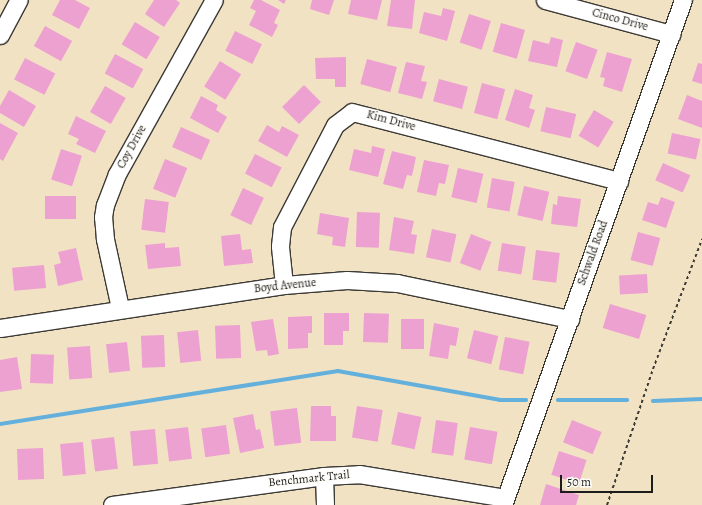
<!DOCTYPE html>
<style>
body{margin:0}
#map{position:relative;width:702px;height:505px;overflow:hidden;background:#f2e2c4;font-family:Alegreya,serif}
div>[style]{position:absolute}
.stream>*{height:3.5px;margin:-1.75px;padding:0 1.75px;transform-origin:1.75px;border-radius:1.75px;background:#64b0dd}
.building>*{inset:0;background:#eda1d0;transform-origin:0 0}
.path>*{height:2px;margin-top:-1px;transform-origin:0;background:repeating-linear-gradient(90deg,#3c3a35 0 3px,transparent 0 6px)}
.roads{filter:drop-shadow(1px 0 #3c3a35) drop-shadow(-1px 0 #3c3a35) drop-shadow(0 1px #3c3a35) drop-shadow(0 -1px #3c3a35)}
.minor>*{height:17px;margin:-8.5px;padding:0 8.5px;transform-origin:8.5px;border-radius:8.5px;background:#fff}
span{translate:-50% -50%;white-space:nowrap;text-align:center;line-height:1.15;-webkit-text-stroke:3px #fdfcf7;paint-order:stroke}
.street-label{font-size:12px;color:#1c1c1c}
.scale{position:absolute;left:560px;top:475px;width:93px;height:18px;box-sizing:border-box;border:2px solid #1c1c1c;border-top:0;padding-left:5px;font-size:12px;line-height:14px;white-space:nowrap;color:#1c1c1c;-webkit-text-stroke:3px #fdfcf7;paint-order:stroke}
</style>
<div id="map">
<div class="stream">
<div style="left:558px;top:400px;width:69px"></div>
<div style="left:653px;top:401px;width:49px;rotate:-2.3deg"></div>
<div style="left:0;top:424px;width:342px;rotate:-8.9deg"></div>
<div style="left:338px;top:371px;width:165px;rotate:10.1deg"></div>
<div style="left:500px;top:400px;width:26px"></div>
</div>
<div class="building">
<div style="clip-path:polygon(60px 0,75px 0,90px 8px,79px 29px,52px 15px)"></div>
<div style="clip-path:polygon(154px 0,176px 0,180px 3px,164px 27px,145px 14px)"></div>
<div style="clip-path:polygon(254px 0,261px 0,280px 10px,274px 23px,278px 25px,272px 37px,249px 25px,256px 11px,250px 8px)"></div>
<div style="clip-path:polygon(278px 0,286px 0,284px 4px)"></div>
<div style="clip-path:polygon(312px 0,339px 0,334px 0,329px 15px,310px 9px)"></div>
<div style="clip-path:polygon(351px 0,382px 0,377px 20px,348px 14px)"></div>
<div style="clip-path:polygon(391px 0,415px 0,412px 29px,387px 26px)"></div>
<div style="clip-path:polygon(443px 8px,455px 11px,447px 41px,419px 33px,424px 12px,441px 16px)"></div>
<div style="left:469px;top:14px;width:23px;height:30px;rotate:18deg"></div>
<div style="left:135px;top:22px;width:29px;height:26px;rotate:31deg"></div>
<div style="left:501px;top:23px;width:25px;height:30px;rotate:16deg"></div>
<div style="left:45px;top:26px;width:31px;height:23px;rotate:29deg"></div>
<div style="left:235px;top:31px;width:30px;height:22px;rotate:26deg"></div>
<div style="clip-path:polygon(551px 37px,563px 40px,557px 67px,528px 61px,533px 40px,549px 44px)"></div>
<div style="left:576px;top:42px;width:23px;height:31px;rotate:20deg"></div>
<div style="clip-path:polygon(607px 52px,632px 59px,622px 92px,603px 86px,605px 78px,600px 77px)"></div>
<div style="left:115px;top:54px;width:32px;height:22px;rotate:28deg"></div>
<div style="clip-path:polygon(346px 57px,346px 87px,335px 87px,335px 79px,316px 79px,315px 58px)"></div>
<div style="left:25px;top:58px;width:34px;height:24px;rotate:27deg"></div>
<div style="left:367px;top:59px;width:31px;height:26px;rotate:15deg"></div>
<div style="left:220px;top:61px;width:25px;height:30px;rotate:32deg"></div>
<div style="clip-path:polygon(406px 62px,425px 66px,421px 81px,427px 82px,422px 99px,398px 93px)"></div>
<div style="clip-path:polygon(698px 63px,702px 64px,702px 84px,692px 81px)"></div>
<div style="left:439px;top:79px;width:30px;height:23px;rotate:15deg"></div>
<div style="left:482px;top:83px;width:24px;height:31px;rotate:15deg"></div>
<div style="left:304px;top:85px;width:24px;height:31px;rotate:45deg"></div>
<div style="left:105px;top:86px;width:24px;height:30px;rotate:30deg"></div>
<div style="clip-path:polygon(515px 89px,533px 95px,529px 108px,535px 110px,529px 128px,505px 120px)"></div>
<div style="clip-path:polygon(9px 90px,36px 106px,24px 127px,0 113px,0 106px)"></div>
<div style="clip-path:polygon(687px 95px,702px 101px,702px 128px,678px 119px)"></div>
<div style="clip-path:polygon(201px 96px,218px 105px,216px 110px,227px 117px,218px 133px,190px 118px)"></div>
<div style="left:546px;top:107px;width:31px;height:25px;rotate:13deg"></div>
<div style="left:594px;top:110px;width:23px;height:30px;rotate:31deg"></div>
<div style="clip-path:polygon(76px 116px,106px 131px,95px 153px,76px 144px,79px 139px,68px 134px)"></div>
<div style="clip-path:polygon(0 123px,18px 133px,3px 161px,0 159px)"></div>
<div style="clip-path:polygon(267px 125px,279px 132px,282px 126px,299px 135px,287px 157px,258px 141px)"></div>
<div style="left:181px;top:127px;width:32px;height:22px;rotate:24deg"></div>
<div style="left:672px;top:133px;width:29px;height:21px;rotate:12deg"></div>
<div style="clip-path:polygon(372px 146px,385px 149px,378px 177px,349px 170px,354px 149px,371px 153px)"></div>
<div style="left:61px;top:149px;width:22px;height:32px;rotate:18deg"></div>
<div style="clip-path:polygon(392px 151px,416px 157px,412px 176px,407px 175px,403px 189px,383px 184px)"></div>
<div style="left:255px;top:154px;width:30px;height:22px;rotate:27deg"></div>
<div style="left:165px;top:159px;width:24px;height:32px;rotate:22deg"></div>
<div style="clip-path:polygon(424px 160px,449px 165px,445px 184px,439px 183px,436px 196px,417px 192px)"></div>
<div style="left:663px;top:163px;width:30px;height:19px;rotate:24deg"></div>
<div style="left:458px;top:168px;width:26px;height:30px;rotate:13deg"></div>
<div style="left:492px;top:178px;width:23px;height:30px;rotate:10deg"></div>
<div style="left:524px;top:186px;width:26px;height:30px;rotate:13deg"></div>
<div style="left:243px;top:188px;width:23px;height:30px;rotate:25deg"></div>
<div style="left:45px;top:196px;width:31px;height:23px"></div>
<div style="clip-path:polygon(558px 196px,581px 199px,577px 227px,551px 224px,553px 204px,557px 205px)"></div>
<div style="clip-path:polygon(661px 197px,675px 202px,666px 228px,642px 220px,648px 202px,658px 205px)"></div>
<div style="left:145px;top:199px;width:24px;height:31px;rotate:7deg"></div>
<div style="left:357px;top:212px;width:23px;height:35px;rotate:2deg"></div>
<div style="clip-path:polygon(320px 213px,349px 218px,345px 247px,332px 245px,333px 237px,317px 234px)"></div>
<div style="clip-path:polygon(394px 217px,414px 221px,411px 234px,417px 235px,414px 254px,389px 250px)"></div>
<div style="left:432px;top:229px;width:25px;height:29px;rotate:12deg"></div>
<div style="left:638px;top:232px;width:23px;height:29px;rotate:15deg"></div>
<div style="clip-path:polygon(240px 234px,242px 250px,251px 249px,253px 263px,224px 266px,221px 236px)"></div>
<div style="left:471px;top:234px;width:22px;height:31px;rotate:21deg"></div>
<div style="clip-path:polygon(165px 243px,165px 248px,179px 247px,181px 266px,148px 269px,145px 245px)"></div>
<div style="left:502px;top:243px;width:24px;height:28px;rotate:9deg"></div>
<div style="clip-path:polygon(76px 248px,83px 280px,58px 286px,54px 265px,61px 263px,58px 252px)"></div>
<div style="left:536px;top:250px;width:24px;height:30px;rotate:7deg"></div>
<div style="left:44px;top:265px;width:23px;height:32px;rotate:85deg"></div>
<div style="left:647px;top:274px;width:19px;height:28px;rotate:87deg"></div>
<div style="left:610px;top:304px;width:38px;height:25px;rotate:17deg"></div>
<div style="clip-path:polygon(324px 313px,349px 313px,349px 331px,343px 331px,343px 345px,324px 345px)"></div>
<div style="left:364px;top:313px;width:25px;height:29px;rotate:2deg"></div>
<div style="clip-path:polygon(312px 316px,312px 333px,308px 333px,308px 348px,288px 349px,288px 317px)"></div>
<div style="clip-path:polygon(273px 319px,279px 354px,268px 356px,267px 350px,256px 351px,251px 322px)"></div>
<div style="left:401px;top:319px;width:23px;height:30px"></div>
<div style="clip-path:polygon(434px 323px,459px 328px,456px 346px,450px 345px,448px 359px,429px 356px)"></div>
<div style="left:240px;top:325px;width:33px;height:25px;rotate:88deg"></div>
<div style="left:198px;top:330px;width:31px;height:21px;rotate:84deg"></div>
<div style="left:474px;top:330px;width:25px;height:29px;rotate:14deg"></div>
<div style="left:164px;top:335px;width:32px;height:23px;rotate:88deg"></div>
<div style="left:505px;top:337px;width:25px;height:33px;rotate:11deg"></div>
<div style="left:127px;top:342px;width:29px;height:21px;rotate:84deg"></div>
<div style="left:90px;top:346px;width:32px;height:23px;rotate:86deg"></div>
<div style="left:31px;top:354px;width:23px;height:29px;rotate:2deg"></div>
<div style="clip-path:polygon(17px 357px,22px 389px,0 392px,0 360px)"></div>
<div style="clip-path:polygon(311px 406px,331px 406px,331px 416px,336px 416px,336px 441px,310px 441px)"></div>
<div style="left:357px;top:406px;width:26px;height:32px;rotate:9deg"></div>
<div style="left:297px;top:408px;width:35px;height:27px;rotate:83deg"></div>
<div style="left:398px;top:412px;width:24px;height:33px;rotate:12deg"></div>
<div style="clip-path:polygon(253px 414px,256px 430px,260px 429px,264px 448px,240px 453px,233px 418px)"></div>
<div style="left:436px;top:420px;width:22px;height:33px;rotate:8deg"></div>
<div style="left:572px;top:420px;width:32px;height:24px;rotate:22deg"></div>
<div style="left:226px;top:425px;width:29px;height:25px;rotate:82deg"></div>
<div style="left:188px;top:427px;width:32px;height:23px;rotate:83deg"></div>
<div style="left:470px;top:427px;width:28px;height:33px;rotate:10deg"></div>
<div style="left:155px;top:429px;width:35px;height:25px;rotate:85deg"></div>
<div style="left:114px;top:437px;width:32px;height:23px;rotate:83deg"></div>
<div style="left:83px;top:442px;width:32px;height:23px;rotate:85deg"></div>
<div style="left:43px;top:448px;width:31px;height:26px;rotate:88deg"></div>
<div style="left:559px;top:451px;width:29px;height:25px;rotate:18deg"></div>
<div style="clip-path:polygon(546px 484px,579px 495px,576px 505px,540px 505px)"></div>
</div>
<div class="path">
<div style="left:607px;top:505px;width:144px;rotate:-71.3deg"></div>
<div style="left:653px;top:369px;width:139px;rotate:-69.3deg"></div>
</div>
<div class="roads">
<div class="minor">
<div style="left:545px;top:0;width:131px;rotate:15.1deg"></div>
<div style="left:0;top:35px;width:40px;rotate:-62deg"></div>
<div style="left:284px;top:285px;width:39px;rotate:-96deg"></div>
<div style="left:280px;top:246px;width:19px;rotate:-84deg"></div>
<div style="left:282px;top:227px;width:115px;rotate:-62.5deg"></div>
<div style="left:335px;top:125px;width:21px;rotate:-37deg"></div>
<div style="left:352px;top:112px;width:276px;rotate:14.5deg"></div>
<div style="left:120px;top:308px;width:71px;rotate:-102.3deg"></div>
<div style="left:105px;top:239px;width:22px;rotate:-95deg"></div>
<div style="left:103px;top:217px;width:12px;rotate:-81deg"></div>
<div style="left:105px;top:205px;width:33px;rotate:-69deg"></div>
<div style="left:117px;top:174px;width:199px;rotate:-60.9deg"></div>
<div style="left:0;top:328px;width:287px;rotate:-8.6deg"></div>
<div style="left:284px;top:285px;width:63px;rotate:-4.5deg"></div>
<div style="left:347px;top:280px;width:50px;rotate:3.4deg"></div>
<div style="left:397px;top:283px;width:177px;rotate:11.8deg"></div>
<div style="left:324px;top:476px;width:29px;rotate:88deg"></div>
<div style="left:112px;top:505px;width:214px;rotate:-7.8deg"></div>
<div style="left:324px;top:476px;width:35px;rotate:-3deg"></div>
<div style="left:359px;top:474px;width:148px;rotate:9.3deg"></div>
<div style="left:503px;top:505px;width:536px;rotate:-70.38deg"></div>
</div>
</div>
<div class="street-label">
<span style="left:620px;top:20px;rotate:15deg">Cinco Drive</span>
<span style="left:391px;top:121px;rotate:15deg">Kim Drive</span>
<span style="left:132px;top:147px;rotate:-61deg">Coy Drive</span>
<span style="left:593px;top:253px;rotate:-70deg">Schwald Road</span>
<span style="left:285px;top:286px;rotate:-6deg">Boyd Avenue</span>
<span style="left:309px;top:479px;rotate:-6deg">Benchmark Trail</span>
</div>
<div class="scale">50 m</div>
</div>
